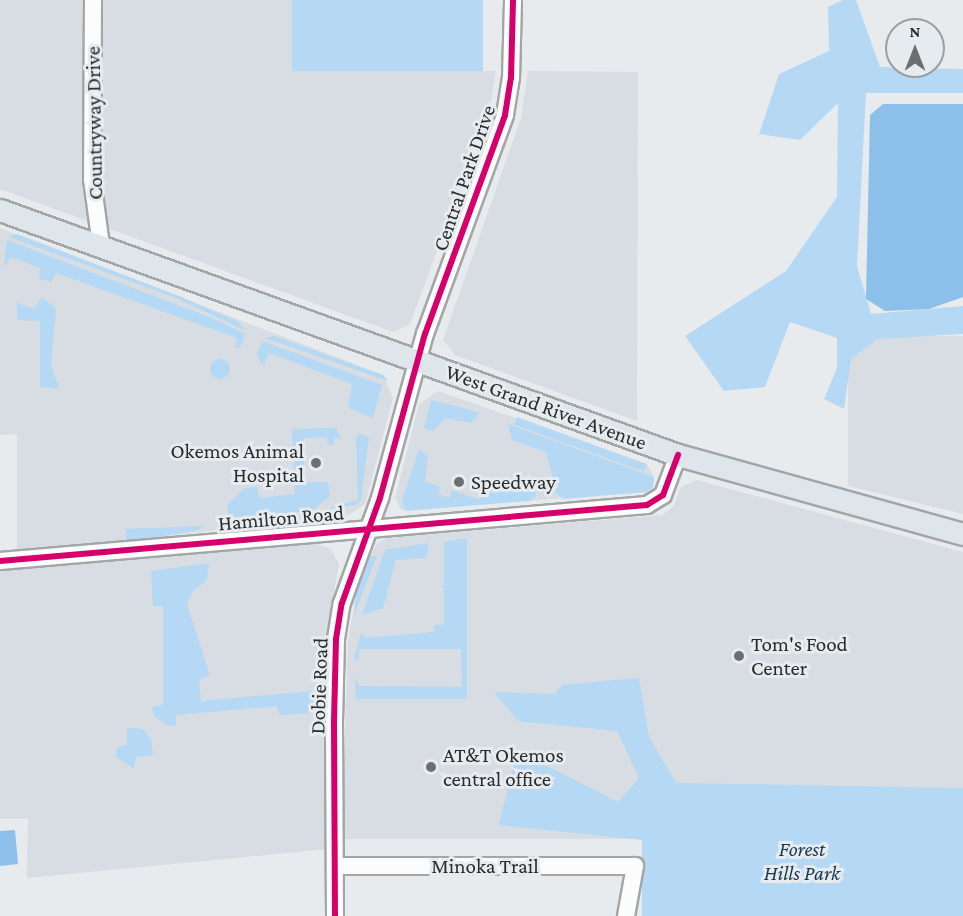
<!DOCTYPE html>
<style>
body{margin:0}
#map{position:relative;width:963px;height:916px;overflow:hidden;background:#e8ebed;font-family:"Crimson Pro",serif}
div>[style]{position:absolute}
.built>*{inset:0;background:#d7dde2}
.green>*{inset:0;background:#b5d8f4;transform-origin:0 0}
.round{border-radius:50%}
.water>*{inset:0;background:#8cc0ea}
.roads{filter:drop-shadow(2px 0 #a3a6a7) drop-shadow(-2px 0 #a3a6a7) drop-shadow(0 2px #a3a6a7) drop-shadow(0 -2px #a3a6a7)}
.minor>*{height:16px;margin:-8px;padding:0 8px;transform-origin:8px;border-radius:8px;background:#fcfcfc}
.major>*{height:21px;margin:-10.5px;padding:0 10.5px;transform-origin:10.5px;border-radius:10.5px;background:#dfe6eb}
.cycleway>*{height:6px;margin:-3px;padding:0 3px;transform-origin:3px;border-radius:3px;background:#d6006c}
.dots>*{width:16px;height:16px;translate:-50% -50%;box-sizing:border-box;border:3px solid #e6ebef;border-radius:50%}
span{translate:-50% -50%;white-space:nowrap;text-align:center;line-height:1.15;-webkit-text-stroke:6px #e6ebef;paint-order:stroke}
.street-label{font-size:21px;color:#292b2c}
.poi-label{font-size:21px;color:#292b2c}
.right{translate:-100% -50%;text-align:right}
.left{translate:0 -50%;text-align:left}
.park-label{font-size:21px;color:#183850;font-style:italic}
.north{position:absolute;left:885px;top:18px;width:60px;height:60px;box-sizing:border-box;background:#e6ebef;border:2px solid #9a9ea1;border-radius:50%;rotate:0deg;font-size:16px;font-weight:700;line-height:24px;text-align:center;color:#292b2c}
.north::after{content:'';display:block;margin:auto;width:21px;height:27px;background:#6c6e70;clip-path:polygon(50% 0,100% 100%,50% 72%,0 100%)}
</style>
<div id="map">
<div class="built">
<div style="clip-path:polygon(0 0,292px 0,292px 71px,496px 71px,490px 107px,410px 324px,393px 332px,0 189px)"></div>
<div style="clip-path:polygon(528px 71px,638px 72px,637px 421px,455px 355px,443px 340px,521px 118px)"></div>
<div style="clip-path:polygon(0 228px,383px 375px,393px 398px,365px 504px,349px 515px,17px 553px,17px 434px,0 435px)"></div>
<div style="clip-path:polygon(848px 336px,963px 336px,963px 514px,848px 486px)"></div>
<div style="clip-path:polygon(438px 391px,647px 464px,654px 477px,653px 488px,646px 492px,401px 510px,395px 498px,419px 404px)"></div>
<div style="clip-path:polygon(697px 480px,963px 552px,963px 807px,642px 839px,341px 839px,348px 642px,356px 594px,376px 544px,387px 538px,662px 515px,673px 507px,681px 487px)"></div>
<div style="clip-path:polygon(316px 544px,331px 549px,339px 564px,321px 666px,328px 849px,27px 878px,28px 819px,0 819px,0 568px)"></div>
</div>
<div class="green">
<div style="left:292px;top:0;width:191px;height:71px"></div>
<div style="clip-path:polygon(843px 0,856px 0,880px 67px,963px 69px,963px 93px,866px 93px,857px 266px,871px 314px,963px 306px,963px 334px,877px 339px,851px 359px,844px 409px,824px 399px,837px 368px,837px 338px,790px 322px,765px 387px,724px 391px,685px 336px,786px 271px,837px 197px,838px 103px,800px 140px,759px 134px,779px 74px,829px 51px,828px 7px)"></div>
<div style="clip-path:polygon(17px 234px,179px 296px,239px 322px,244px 330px,174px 297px,9px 237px)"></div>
<div style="clip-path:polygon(7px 240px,214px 319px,245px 334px,240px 348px,235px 348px,237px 338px,56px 273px,51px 282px,39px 279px,40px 268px,11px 257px,4px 266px)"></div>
<div style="clip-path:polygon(42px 297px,56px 309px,51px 364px,59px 389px,40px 387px,40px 321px,17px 320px,17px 303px,34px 309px)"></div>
<div style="clip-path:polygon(274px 336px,383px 375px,388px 381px,265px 338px)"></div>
<div style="clip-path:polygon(262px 341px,382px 385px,373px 418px,348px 408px,352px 384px,269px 353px,264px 364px,260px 362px,257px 355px)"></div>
<div class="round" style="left:210px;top:359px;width:20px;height:20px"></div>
<div style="clip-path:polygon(431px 400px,471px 410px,480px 413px,471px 423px,446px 418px,433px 431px,424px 428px)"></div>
<div style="left:517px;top:417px;width:138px;height:8px;rotate:20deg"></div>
<div style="clip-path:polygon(508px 424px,654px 477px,653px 488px,646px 492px,563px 499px,556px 493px,546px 452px,512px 440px)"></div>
<div style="clip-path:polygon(336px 428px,341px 438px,334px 438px,334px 445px,328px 445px,327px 437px,304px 438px,304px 482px,328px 482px,330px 496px,312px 511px,229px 519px,227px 505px,244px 488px,257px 487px,259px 498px,295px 494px,292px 429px)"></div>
<div style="clip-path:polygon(361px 434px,369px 437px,361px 499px,356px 505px,326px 509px,358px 500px,356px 436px)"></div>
<div style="clip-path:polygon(419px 449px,428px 456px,425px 481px,440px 487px,438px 494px,449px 498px,452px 490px,480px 500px,482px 494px,531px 489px,530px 481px,535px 484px,536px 496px,530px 501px,405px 511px,402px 500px)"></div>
<div style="clip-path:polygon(205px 526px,197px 530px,126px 543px,126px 529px)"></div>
<div style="clip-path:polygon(467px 538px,467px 699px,356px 699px,355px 676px,359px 686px,462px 687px,461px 649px,359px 649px,359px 659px,354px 660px,361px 633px,366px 638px,434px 632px,434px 625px,444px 625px,444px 588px,440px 588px,444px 585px,444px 542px)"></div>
<div style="clip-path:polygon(429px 543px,426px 558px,396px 560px,383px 608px,362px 615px,385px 550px)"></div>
<div style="clip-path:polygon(370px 556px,377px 556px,354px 615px,356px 594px)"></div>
<div style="clip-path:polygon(209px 563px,207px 580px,193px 591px,187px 604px,210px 676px,199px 679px,201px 701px,313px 691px,312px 713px,280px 715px,276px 706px,176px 715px,176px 725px,169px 726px,155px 717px,152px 707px,163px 705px,163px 606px,153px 606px,151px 571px)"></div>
<div style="clip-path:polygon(639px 678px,649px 737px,676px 783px,963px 788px,963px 916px,642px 916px,642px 840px,499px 825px,517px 751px,618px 802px,639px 778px,617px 731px,518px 721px,494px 692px,555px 694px,562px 685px)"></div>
<div style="clip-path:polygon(127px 728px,143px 729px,151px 740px,153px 755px,136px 757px,134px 769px,116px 757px,117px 747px,127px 745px)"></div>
</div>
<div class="water">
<div style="clip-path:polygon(883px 104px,963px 104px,963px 297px,929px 309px,885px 311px,866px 299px,870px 115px)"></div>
<div style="clip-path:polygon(15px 830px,18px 864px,0 866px,0 831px)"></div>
</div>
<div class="roads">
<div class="minor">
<div style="left:93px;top:0;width:179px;rotate:90.3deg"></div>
<div style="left:92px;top:179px;width:68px;rotate:82.3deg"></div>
<div style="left:0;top:561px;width:649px;rotate:-4.95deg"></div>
<div style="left:647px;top:505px;width:19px;rotate:-32deg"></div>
<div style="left:663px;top:495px;width:43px;rotate:-69.4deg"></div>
<div style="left:335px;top:866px;width:300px"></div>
<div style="left:635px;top:866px;width:51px;rotate:100.2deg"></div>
<div style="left:335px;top:916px;width:195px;rotate:-90.3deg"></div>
<div style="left:334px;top:721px;width:82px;rotate:-88.6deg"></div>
<div style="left:336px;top:639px;width:36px;rotate:-81deg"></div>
<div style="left:342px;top:603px;width:112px;rotate:-70.1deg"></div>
<div style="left:380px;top:498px;width:170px;rotate:-74.7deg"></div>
<div style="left:425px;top:334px;width:233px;rotate:-69.9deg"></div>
<div style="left:505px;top:115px;width:37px;rotate:-81deg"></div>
<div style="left:511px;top:78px;width:78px;rotate:-88.5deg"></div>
</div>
<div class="major">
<div style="left:0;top:210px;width:721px;rotate:19.87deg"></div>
<div style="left:678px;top:455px;width:296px;rotate:15.5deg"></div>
</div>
</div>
<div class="cycleway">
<div style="left:0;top:561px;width:649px;rotate:-4.95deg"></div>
<div style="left:647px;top:505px;width:19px;rotate:-32deg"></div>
<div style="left:663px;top:495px;width:43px;rotate:-69.4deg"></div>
<div style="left:335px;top:916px;width:195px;rotate:-90.3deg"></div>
<div style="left:334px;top:721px;width:82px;rotate:-88.6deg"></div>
<div style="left:336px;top:639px;width:36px;rotate:-81deg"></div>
<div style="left:342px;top:603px;width:112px;rotate:-70.1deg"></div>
<div style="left:380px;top:498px;width:170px;rotate:-74.7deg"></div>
<div style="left:425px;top:334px;width:233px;rotate:-69.9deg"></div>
<div style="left:505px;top:115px;width:37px;rotate:-81deg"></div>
<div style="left:511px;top:78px;width:78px;rotate:-88.5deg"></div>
</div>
<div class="dots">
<div style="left:316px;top:463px;background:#6c6e70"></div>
<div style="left:459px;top:482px;background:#6c6e70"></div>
<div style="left:739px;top:656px;background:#6c6e70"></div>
<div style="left:431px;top:767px;background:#6c6e70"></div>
</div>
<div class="street-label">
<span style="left:94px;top:123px;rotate:-91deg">Countryway Drive</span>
<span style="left:464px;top:178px;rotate:-71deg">Central Park Drive</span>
<span style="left:546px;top:407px;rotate:20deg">West Grand River Avenue</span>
<span style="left:281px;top:518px;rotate:-5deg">Hamilton Road</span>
<span style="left:319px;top:686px;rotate:-88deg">Dobie Road</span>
<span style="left:485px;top:866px">Minoka Trail</span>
</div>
<div class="poi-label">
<span class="right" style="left:304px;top:463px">Okemos Animal<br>Hospital</span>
<span class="left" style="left:471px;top:482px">Speedway</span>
<span class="left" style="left:751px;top:656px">Tom's Food<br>Center</span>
<span class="left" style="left:443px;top:767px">AT&amp;T Okemos<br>central office</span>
</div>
<div class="park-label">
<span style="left:802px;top:861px">Forest<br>Hills Park</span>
</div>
<div class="north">N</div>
</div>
